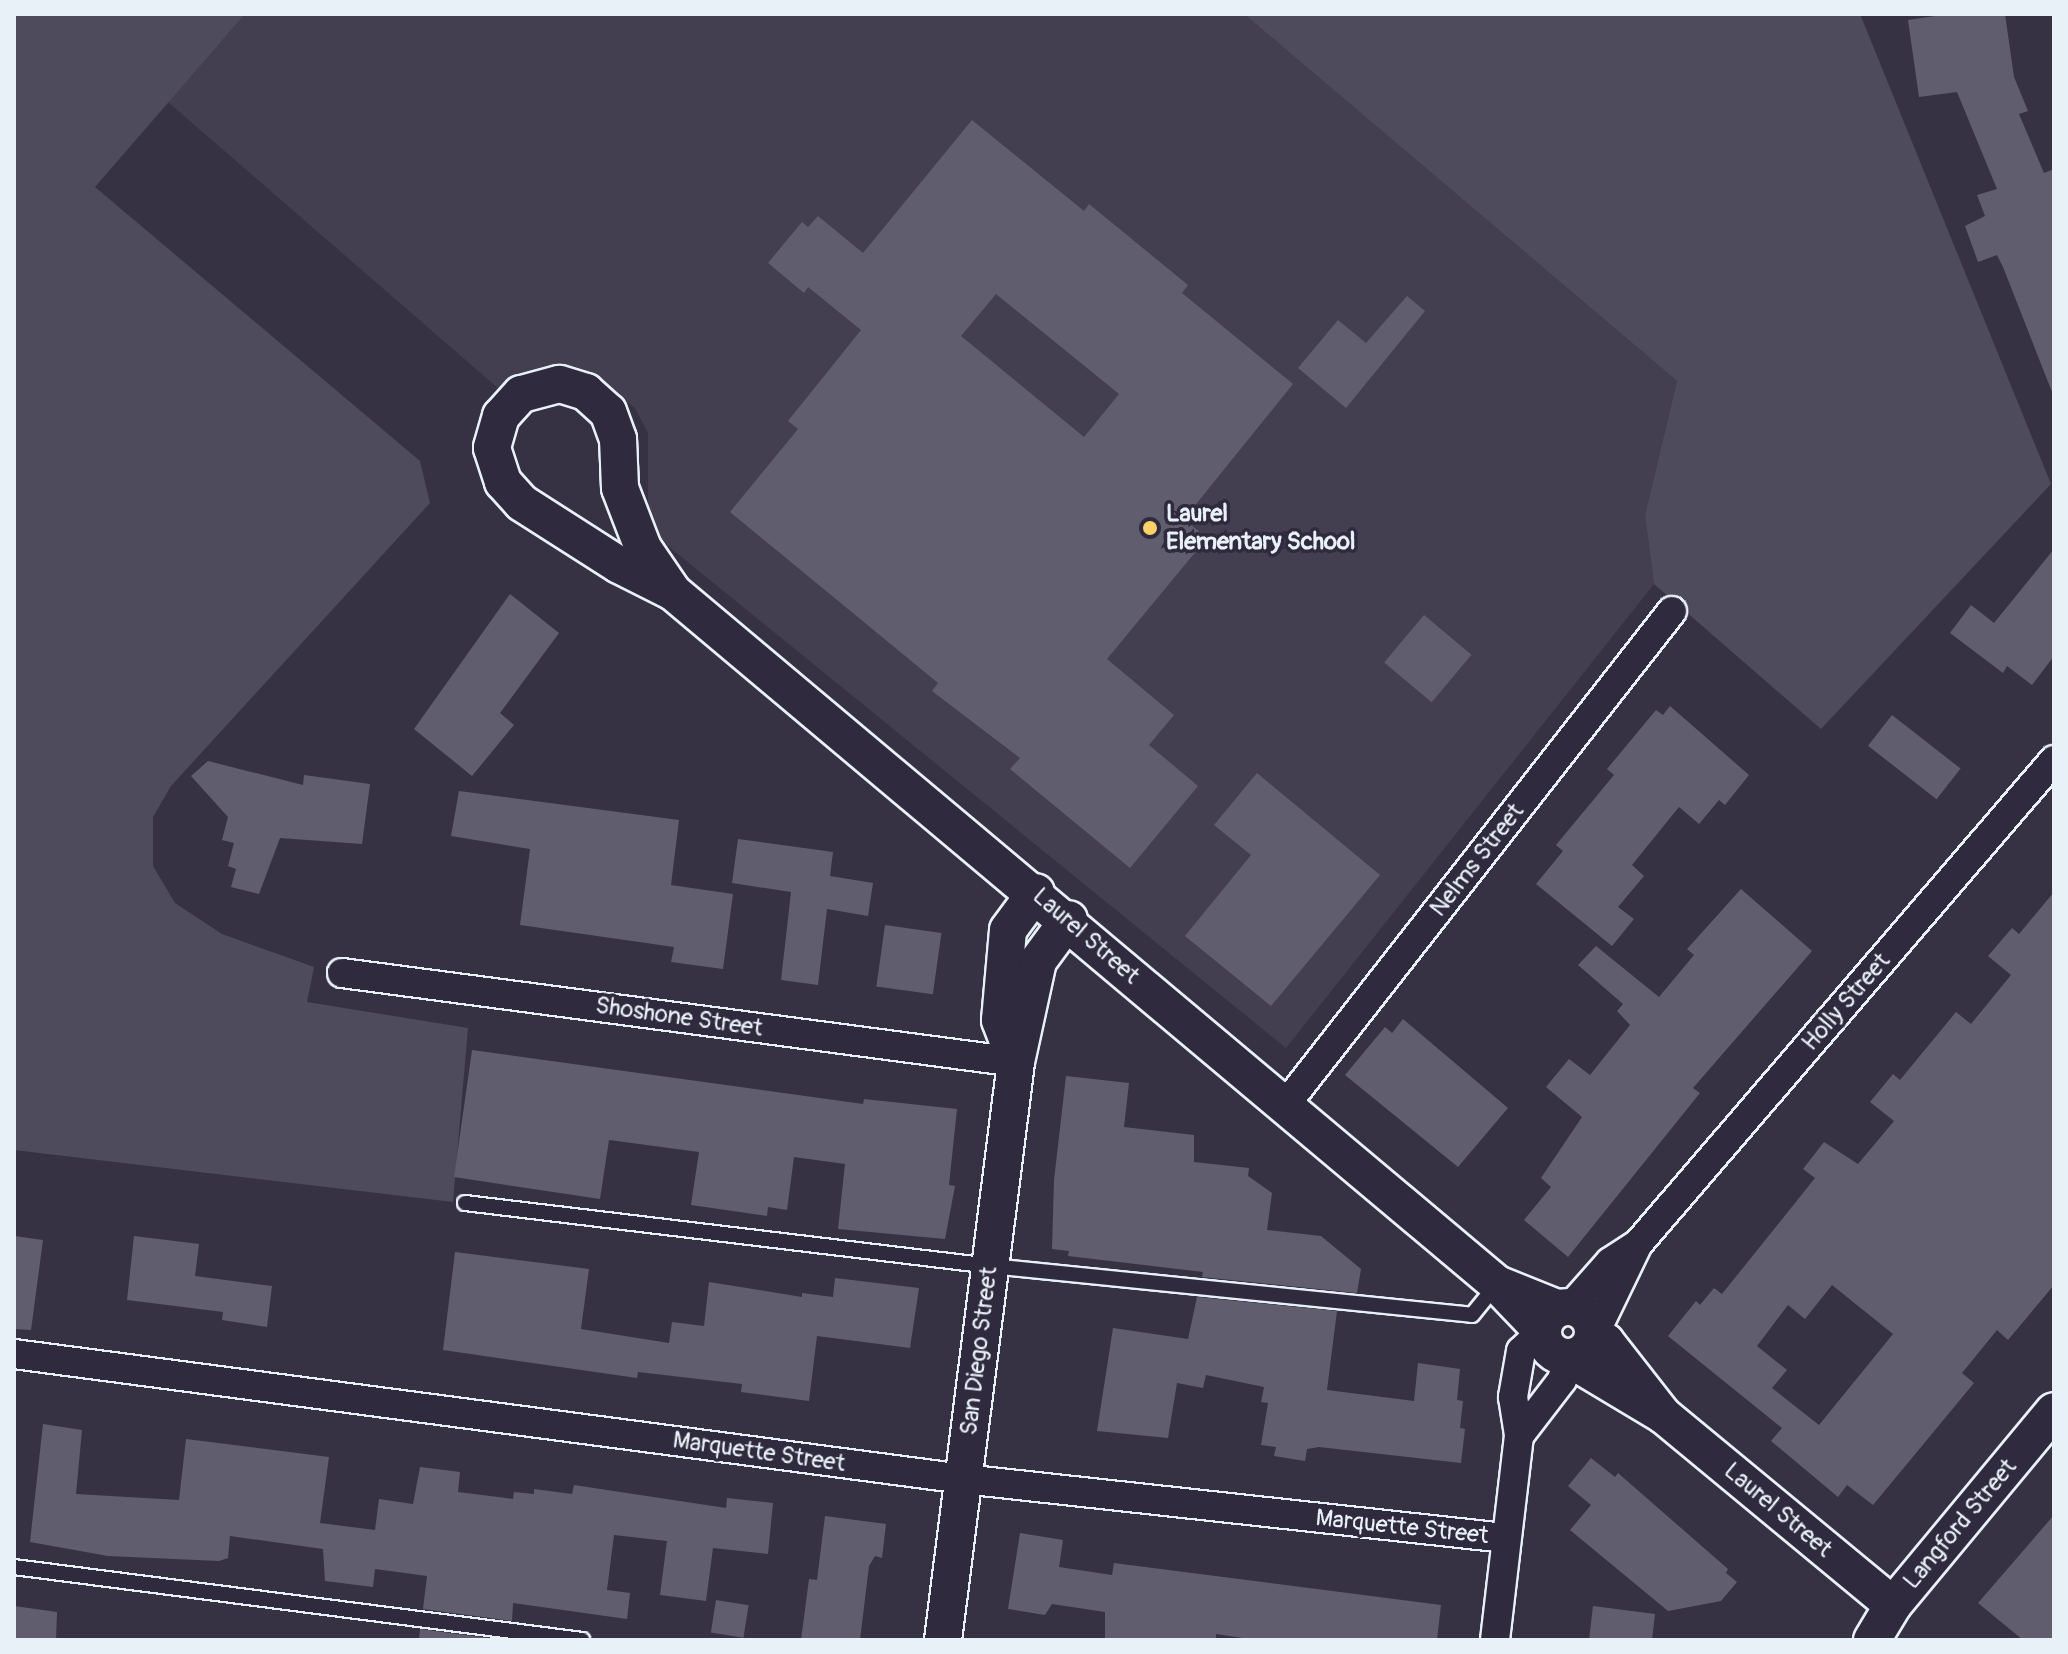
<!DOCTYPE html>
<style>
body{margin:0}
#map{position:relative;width:2068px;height:1654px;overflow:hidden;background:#363244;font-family:Pangolin,sans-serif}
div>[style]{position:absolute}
.built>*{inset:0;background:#433f51}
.green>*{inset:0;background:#4d4b5c}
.building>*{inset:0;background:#605e6e;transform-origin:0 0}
.roads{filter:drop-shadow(2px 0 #e8f1f8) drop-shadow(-2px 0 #e8f1f8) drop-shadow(0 2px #e8f1f8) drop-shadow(0 -2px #e8f1f8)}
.service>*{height:14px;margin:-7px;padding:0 7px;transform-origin:7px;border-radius:7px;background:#2f2a3d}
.minor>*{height:28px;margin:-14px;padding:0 14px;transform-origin:14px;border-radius:14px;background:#2f2a3d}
.tertiary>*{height:36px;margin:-18px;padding:0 18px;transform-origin:18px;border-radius:18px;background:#2f2a3d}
.tertiary>.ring{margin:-18px;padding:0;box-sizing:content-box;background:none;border:36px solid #2f2a3d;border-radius:50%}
.dots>*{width:22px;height:22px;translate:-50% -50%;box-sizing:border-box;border:4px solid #2f2a3d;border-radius:50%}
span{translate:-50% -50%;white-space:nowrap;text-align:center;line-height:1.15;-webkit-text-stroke:7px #2f2a3d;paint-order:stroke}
.poi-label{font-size:24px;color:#e8f1f8;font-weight:700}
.left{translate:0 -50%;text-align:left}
.street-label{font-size:24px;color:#e8f1f8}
.frame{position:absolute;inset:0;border:16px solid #e8f1f8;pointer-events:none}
</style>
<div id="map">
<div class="built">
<div style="clip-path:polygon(245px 14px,1244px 14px,1677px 381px,1645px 515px,1654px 584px,1286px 1048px,657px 537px,648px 519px,648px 433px,635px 408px,604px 384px,574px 375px,514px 402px,168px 102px)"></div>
</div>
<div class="green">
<div style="clip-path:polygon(14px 14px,245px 14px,95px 187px,420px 461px,430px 503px,171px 786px,153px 817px,153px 866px,175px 903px,222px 934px,314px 967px,307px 1002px,468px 1028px,453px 1202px,14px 1150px)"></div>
<div style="clip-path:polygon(1244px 14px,1860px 14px,2051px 484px,1821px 729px,1654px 584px,1645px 515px,1677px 381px)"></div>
</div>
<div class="building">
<div style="clip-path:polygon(1949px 14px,2005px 14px,2014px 77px,2028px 111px,2019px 114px,2044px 173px,2054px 169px,2054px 397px,2003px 267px,1997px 255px,1978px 262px,1965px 226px,1985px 216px,1977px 195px,1997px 189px,1957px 92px,1919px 97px,1908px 20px)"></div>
<div style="clip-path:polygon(evenodd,972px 120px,1084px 211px,1089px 204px,1188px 285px,1182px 293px,1293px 384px,1184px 519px,1207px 538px,1107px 659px,1174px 715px,1149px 745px,1198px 786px,1130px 868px,1010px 769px,1020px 758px,932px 691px,938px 683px,730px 512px,798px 429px,788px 421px,861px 330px,808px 287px,804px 293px,768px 263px,802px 222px,808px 227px,818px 216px,863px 253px,972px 120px,996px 294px,1119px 394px,1084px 437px,961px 336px,996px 294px)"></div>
<div style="clip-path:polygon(1407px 296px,1425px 311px,1346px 408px,1298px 368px,1338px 320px,1366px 343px)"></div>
<div style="clip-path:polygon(2054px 549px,2054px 656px,2032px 685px,2007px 666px,2003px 673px,1950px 633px,1971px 605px,1994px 623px)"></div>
<div style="clip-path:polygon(510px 594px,559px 633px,500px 713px,514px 725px,472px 776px,414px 729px)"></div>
<div style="left:1424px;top:615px;width:62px;height:62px;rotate:40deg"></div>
<div style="clip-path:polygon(1670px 706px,1749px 775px,1725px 805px,1719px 800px,1699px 824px,1679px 807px,1636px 860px,1632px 865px,1644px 876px,1618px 907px,1634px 919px,1612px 946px,1536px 884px,1563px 851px,1556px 845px,1614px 775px,1607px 769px,1656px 710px,1663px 715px)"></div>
<div style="left:1892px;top:715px;width:87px;height:39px;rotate:38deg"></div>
<div style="clip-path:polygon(208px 761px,303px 785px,304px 775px,370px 784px,362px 844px,280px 838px,259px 894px,231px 887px,236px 869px,228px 866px,234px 843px,222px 840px,228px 817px,191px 776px)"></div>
<div style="clip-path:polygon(1257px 773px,1380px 875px,1271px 1006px,1185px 936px,1251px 855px,1214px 825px)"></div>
<div style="clip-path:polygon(459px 791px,679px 820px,671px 885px,733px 894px,723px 969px,671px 962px,674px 947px,520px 925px,530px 849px,451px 836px)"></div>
<div style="clip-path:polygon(738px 839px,833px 852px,830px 876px,873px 883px,868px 916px,827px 909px,818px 985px,781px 980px,791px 892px,732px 883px)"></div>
<div style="clip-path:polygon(1741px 889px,1812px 951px,1693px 1088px,1700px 1093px,1568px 1257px,1524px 1220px,1551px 1187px,1541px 1178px,1582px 1117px,1546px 1087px,1569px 1059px,1590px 1075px,1630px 1025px,1617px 1011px,1623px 1004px,1578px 965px,1596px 946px,1659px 997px,1694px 955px,1687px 949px)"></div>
<div style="clip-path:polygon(evenodd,2054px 892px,2054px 1285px,2008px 1340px,1997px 1330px,1962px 1373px,1974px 1383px,1873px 1505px,1847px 1485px,1838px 1497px,1771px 1441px,1782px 1428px,1668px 1336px,1696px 1301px,1700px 1305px,1714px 1288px,1722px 1294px,1815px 1178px,1803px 1169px,1824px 1142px,1858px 1164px,1894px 1121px,1870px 1102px,1893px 1074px,1900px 1080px,1956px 1012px,1971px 1024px,2011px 975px,1988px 956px,2012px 928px,2019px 934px,2054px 892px,1832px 1285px,1893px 1334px,1819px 1425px,1772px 1388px,1787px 1370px,1757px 1346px,1788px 1305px,1805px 1319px,1832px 1285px)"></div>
<div style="left:885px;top:925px;width:57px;height:62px;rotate:8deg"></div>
<div style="clip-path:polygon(1403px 1019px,1508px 1108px,1458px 1167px,1345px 1075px,1385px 1027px,1392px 1033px)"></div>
<div style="clip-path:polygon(472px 1050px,863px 1104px,864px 1099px,957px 1109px,949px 1185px,955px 1186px,945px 1239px,838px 1229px,845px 1164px,794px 1157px,787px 1210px,768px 1207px,767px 1216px,691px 1205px,699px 1152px,609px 1140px,600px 1199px,454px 1177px)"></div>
<div style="clip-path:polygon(1066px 1076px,1129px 1083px,1124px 1127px,1194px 1135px,1194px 1162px,1249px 1168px,1248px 1176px,1272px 1193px,1267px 1230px,1321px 1236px,1361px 1269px,1357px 1293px,1202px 1277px,1203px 1272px,1068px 1256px,1069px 1251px,1052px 1249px,1054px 1180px)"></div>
<div style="clip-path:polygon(14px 1236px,43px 1240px,31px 1330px,14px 1329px)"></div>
<div style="clip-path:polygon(134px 1236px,199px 1244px,195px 1276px,272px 1286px,267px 1327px,222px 1320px,223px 1312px,127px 1300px)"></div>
<div style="clip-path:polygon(455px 1252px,589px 1269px,581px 1329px,669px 1343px,672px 1322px,704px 1326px,709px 1282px,802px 1297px,802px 1293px,833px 1297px,835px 1278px,919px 1288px,910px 1348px,817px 1336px,809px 1401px,741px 1392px,742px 1384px,638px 1372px,637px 1378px,443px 1350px)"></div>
<div style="clip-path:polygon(1197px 1297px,1337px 1311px,1327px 1390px,1414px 1401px,1418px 1363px,1460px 1369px,1457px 1400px,1463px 1401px,1460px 1428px,1465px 1429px,1461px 1463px,1319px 1447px,1307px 1449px,1305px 1461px,1274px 1456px,1276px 1447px,1261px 1445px,1268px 1403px,1261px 1402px,1264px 1387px,1206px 1375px,1203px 1388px,1177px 1383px,1168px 1438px,1097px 1431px,1113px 1328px,1188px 1339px)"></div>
<div style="clip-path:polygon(43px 1424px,82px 1430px,76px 1494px,179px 1500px,186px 1439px,329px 1457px,320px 1523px,375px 1530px,379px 1499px,413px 1504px,420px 1467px,460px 1472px,458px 1492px,513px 1499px,514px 1492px,534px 1494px,534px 1489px,572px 1494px,574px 1485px,726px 1508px,727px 1498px,773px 1503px,768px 1554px,713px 1548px,706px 1601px,660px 1595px,667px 1541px,614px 1535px,607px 1590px,630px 1593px,627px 1619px,513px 1603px,512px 1621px,423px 1609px,427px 1576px,375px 1569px,373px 1587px,325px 1581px,323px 1549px,230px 1536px,228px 1558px,219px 1561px,108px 1556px,30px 1542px)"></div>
<div style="clip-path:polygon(1591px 1458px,1615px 1477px,1618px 1473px,1728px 1569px,1726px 1573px,1737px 1582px,1721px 1601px,1668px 1611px,1570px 1530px,1591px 1505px,1568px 1486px)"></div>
<div style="clip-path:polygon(2054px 1515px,2054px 1640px,2023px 1640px,1978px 1603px)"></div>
<div style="clip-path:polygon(825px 1516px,886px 1524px,882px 1558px,875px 1556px,869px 1566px,860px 1640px,801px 1640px,809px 1579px,817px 1580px)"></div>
<div style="clip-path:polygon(1020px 1533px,1063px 1540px,1059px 1567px,1112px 1575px,1114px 1563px,1441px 1605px,1437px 1640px,1256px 1640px,1216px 1634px,1216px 1640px,1105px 1640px,1105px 1612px,1052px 1604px,1045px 1615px,1008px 1609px)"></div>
<div style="left:716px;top:1600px;width:33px;height:33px;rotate:9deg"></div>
<div style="clip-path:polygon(14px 1606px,57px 1612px,56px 1640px,14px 1640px)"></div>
<div style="clip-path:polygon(1593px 1606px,1655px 1614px,1652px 1640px,1589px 1640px)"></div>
<div style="clip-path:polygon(420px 1629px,504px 1640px,419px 1640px)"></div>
</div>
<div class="roads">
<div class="service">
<div style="left:465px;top:1203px;width:530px;rotate:6.83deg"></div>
<div style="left:991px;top:1266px;width:483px;rotate:5.8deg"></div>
<div style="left:1472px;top:1315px;width:40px;rotate:-51deg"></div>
<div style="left:14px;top:1567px;width:573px;rotate:7.32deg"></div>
</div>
<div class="minor">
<div style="left:342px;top:973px;width:680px;rotate:7.52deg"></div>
<div style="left:1283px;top:1108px;width:631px;rotate:-51.95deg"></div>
<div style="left:1638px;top:1244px;width:638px;rotate:-49.32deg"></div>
<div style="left:1571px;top:1306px;width:59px;rotate:-48.4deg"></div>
<div style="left:1610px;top:1262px;width:33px;rotate:-33deg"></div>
<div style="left:1638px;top:1244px;width:101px;rotate:115.8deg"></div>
<div style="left:1542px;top:1331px;width:29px;rotate:136deg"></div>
<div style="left:1521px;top:1351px;width:47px;rotate:99.9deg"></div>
<div style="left:1513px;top:1397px;width:39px;rotate:81deg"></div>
<div style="left:1519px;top:1436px;width:71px;rotate:-52.5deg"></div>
<div style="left:1562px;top:1380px;width:23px;rotate:-75deg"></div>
<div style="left:14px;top:1354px;width:957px;rotate:7.5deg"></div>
<div style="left:963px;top:1479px;width:545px;rotate:6.21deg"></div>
<div style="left:1495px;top:1640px;width:205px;rotate:-83.3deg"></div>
</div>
<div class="tertiary">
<div style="left:673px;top:592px;width:53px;rotate:-124.3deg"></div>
<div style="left:643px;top:548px;width:64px;rotate:-111deg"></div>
<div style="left:620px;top:488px;width:49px;rotate:-92.3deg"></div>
<div style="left:618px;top:439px;width:29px;rotate:-110deg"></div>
<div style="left:608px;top:412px;width:30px;rotate:-138deg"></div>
<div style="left:586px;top:392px;width:28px;rotate:-163deg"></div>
<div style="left:559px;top:384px;width:39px;rotate:165deg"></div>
<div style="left:521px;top:394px;width:30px;rotate:132deg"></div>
<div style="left:501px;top:416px;width:33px;rotate:106deg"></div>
<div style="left:492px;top:448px;width:36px;rotate:72deg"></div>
<div style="left:503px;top:482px;width:28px;rotate:48deg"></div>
<div style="left:522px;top:503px;width:115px;rotate:32.6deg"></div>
<div style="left:619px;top:565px;width:60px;rotate:26.6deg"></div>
<div style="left:673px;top:592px;width:1076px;rotate:40.02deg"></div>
<div style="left:1016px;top:1062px;width:45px;rotate:-110.9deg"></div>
<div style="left:1000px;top:1020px;width:90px;rotate:-84.9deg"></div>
<div style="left:1008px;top:930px;width:47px;rotate:-53.6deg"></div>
<div class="ring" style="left:1543px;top:1307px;width:14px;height:14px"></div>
<div style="left:1542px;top:1331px;width:65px;rotate:-133.8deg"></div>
<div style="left:1497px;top:1284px;width:65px;rotate:21.8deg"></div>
<div style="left:1568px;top:1358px;width:111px;rotate:31deg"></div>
<div style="left:1663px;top:1415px;width:93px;rotate:-128deg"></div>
<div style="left:1606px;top:1342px;width:14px;rotate:-150deg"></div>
<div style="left:1663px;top:1415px;width:298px;rotate:39.6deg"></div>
<div style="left:943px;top:1640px;width:583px;rotate:-82.8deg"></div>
<div style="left:1016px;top:1062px;width:103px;rotate:-77.7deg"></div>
<div style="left:1038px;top:961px;width:52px;rotate:-53.6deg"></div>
<div style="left:1872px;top:1640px;width:41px;rotate:-59deg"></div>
<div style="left:1893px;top:1605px;width:252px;rotate:-50.3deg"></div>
</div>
</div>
<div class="dots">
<div style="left:1150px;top:528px;background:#ffd166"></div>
</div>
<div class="poi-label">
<span class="left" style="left:1166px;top:528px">Laurel<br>Elementary School</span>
</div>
<div class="street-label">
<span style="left:1477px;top:860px;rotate:-52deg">Nelms Street</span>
<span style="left:1086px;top:936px;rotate:41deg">Laurel Street</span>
<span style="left:1846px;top:1002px;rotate:-49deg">Holly Street</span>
<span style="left:679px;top:1017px;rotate:8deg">Shoshone Street</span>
<span style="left:979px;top:1351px;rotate:-83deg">San Diego Street</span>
<span style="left:759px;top:1452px;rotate:8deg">Marquette Street</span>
<span style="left:1778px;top:1510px;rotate:40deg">Laurel Street</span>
<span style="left:1960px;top:1524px;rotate:-50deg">Langford Street</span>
<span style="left:1402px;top:1527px;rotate:6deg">Marquette Street</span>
</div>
<div class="frame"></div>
</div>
